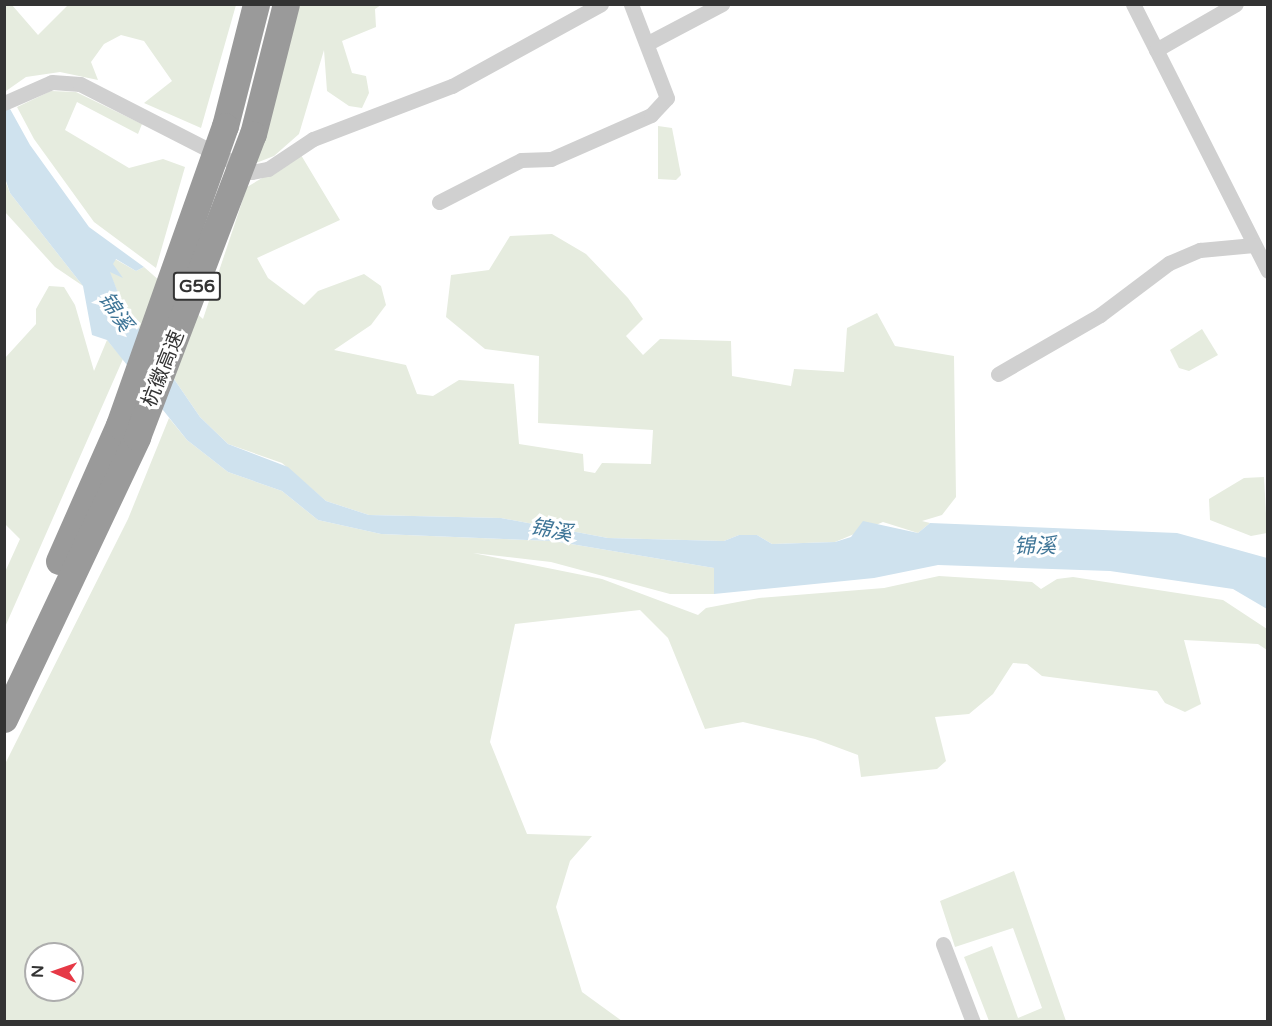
<!DOCTYPE html>
<meta charset="utf-8">
<style>
body{margin:0}
#map{position:relative;width:1272px;height:1026px;overflow:hidden;background:#fff;font-family:"Varela Round","Noto Sans SC",sans-serif}
div>[style]{position:absolute}
.green>*{inset:0;background:#e6ecdf}
.water>*{inset:0;background:#cfe2ee}
.street>*{height:15px;margin:-7.5px;padding:0 7.5px;transform-origin:7.5px;border-radius:7.5px;background:#d0d0d0}
.highway>*{height:27px;margin:-13.5px;padding:0 13.5px;transform-origin:13.5px;border-radius:13.5px;background:#9a9a9a}
.highway-bridge>*{height:27px;margin:-13.5px;padding:0 13.5px;transform-origin:13.5px;border-radius:13.5px;background:#9a9a9a}
span{translate:-50% -50%;white-space:nowrap;text-align:center;line-height:1.15;-webkit-text-stroke:6px #fff;paint-order:stroke}
.shield-label span{padding:2px 4px;background:#fff;border:2px solid;border-radius:4px;-webkit-text-stroke-width:0}
.shield-label{font-size:18px;color:#333;font-weight:700}
.street-label{font-size:20px;color:#333}
.water-label{font-size:21px;color:#3f7597;font-style:italic}
.frame{position:absolute;inset:0;border:6px solid #333;pointer-events:none}
.north{position:absolute;left:24px;top:942px;width:60px;height:60px;box-sizing:border-box;background:#fff;border:2px solid #adadad;border-radius:50%;rotate:272deg;font-size:16px;font-weight:700;line-height:24px;text-align:center;color:#333}
.north::after{content:'';display:block;margin:auto;width:21px;height:27px;background:#e63946;clip-path:polygon(50% 0,100% 100%,50% 72%,0 100%)}
</style>
<div id="map">
<div class="green">
<div style="clip-path:polygon(4px 5px,12px 5px,38px 35px,68px 5px,236px 5px,201px 128px,144px 103px,172px 81px,144px 41px,121px 35px,104px 44px,91px 62px,98px 80px,60px 72px,26px 77px,6px 91px)"></div>
<div style="clip-path:polygon(298px 5px,381px 5px,375px 9px,376px 27px,342px 41px,352px 73px,366px 76px,369px 93px,362px 108px,349px 106px,327px 91px,324px 50px,299px 134px,274px 156px,256px 163px)"></div>
<div style="clip-path:polygon(51px 91px,76px 92px,142px 124px,138px 134px,77px 102px,65px 130px,129px 168px,163px 159px,185px 167px,156px 268px,94px 222px,34px 139px,17px 107px)"></div>
<div style="clip-path:polygon(658px 126px,672px 128px,681px 175px,676px 180px,658px 179px)"></div>
<div style="clip-path:polygon(301px 155px,340px 220px,257px 258px,268px 278px,304px 305px,318px 291px,364px 274px,381px 286px,386px 305px,371px 325px,334px 350px,406px 365px,417px 394px,433px 396px,459px 380px,514px 384px,519px 444px,583px 454px,584px 471px,595px 473px,602px 463px,651px 464px,653px 430px,538px 423px,539px 356px,485px 349px,446px 317px,451px 275px,489px 270px,510px 236px,552px 234px,586px 254px,628px 298px,643px 319px,626px 336px,643px 355px,660px 339px,731px 341px,732px 376px,791px 386px,794px 369px,844px 372px,847px 328px,877px 313px,895px 346px,954px 356px,956px 497px,942px 515px,922px 521px,930px 523px,918px 533px,883px 522px,835px 542px,772px 544px,757px 535px,739px 535px,724px 541px,608px 538px,501px 518px,369px 515px,326px 501px,282px 463px,228px 444px,200px 417px,122px 303px,109px 271px,115px 259px,136px 271px,144px 267px,203px 319px,247px 187px)"></div>
<div style="clip-path:polygon(4px 178px,10px 193px,83px 286px,55px 267px,5px 212px)"></div>
<div style="clip-path:polygon(49px 286px,64px 287px,75px 305px,94px 371px,107px 340px,123px 359px,5px 627px,5px 572px,20px 539px,5px 524px,5px 358px,36px 324px,36px 309px)"></div>
<div style="clip-path:polygon(1202px 329px,1218px 355px,1189px 371px,1179px 368px,1170px 350px)"></div>
<div style="clip-path:polygon(evenodd,169px 418px,187px 440px,228px 472px,282px 491px,318px 520px,381px 534px,553px 541px,714px 568px,714px 594px,670px 594px,551px 562px,473px 553px,602px 579px,698px 615px,706px 608px,759px 598px,884px 588px,939px 576px,1032px 582px,1041px 589px,1057px 579px,1073px 577px,1223px 600px,1267px 629px,1267px 650px,1258px 644px,1184px 640px,1201px 704px,1185px 712px,1165px 703px,1157px 691px,1042px 676px,1027px 664px,1013px 663px,993px 694px,969px 714px,935px 717px,946px 761px,937px 769px,861px 777px,858px 755px,815px 739px,743px 722px,705px 729px,668px 638px,640px 610px,515px 624px,490px 742px,527px 834px,592px 836px,570px 861px,556px 907px,582px 992px,622px 1021px,5px 1021px,4px 766px,128px 519px,169px 418px,36px 954px,72px 954px,72px 990px,36px 990px,36px 954px)"></div>
<div style="clip-path:polygon(1264px 477px,1267px 533px,1251px 536px,1210px 520px,1209px 499px,1244px 478px)"></div>
<div style="clip-path:polygon(1014px 871px,1059px 1001px,1066px 1021px,989px 1021px,964px 957px,992px 946px,1018px 1018px,1042px 1008px,1013px 928px,955px 947px,940px 901px)"></div>
</div>
<div class="water">
<div style="clip-path:polygon(4px 98px,30px 145px,89px 227px,144px 267px,136px 271px,116px 259px,113px 264px,123px 278px,110px 272px,122px 303px,200px 417px,228px 444px,288px 467px,326px 501px,369px 515px,501px 518px,608px 538px,724px 541px,739px 535px,757px 535px,772px 544px,835px 542px,851px 537px,863px 521px,918px 533px,930px 523px,1177px 533px,1267px 558px,1267px 609px,1233px 589px,1110px 571px,938px 565px,874px 578px,714px 594px,714px 568px,553px 541px,381px 534px,318px 520px,282px 491px,228px 472px,187px 440px,107px 340px,92px 335px,83px 286px,10px 193px,5px 178px)"></div>
</div>
<div class="street">
<div style="left:1133px;top:4px;width:299px;rotate:63.2deg"></div>
<div style="left:648px;top:43px;width:84px;rotate:-27.8deg"></div>
<div style="left:1156px;top:50px;width:92px;rotate:-29.9deg"></div>
<div style="left:4px;top:103px;width:52px;rotate:-23.6deg"></div>
<div style="left:52px;top:82px;width:28px;rotate:4deg"></div>
<div style="left:80px;top:84px;width:193px;rotate:27.1deg"></div>
<div style="left:252px;top:172px;width:16px;rotate:-11deg"></div>
<div style="left:268px;top:169px;width:54px;rotate:-33.7deg"></div>
<div style="left:313px;top:139px;width:149px;rotate:-20.9deg"></div>
<div style="left:452px;top:86px;width:170px;rotate:-28.8deg"></div>
<div style="left:439px;top:202px;width:92px;rotate:-27.1deg"></div>
<div style="left:521px;top:160px;width:30px;rotate:-2deg"></div>
<div style="left:551px;top:159px;width:109px;rotate:-23.7deg"></div>
<div style="left:651px;top:115px;width:23px;rotate:-47deg"></div>
<div style="left:667px;top:98px;width:101px;rotate:-111deg"></div>
<div style="left:998px;top:374px;width:118px;rotate:-30deg"></div>
<div style="left:1100px;top:315px;width:86px;rotate:-37deg"></div>
<div style="left:1169px;top:263px;width:34px;rotate:-23deg"></div>
<div style="left:1200px;top:250px;width:54px;rotate:-5.3deg"></div>
<div style="left:943px;top:944px;width:84px;rotate:69deg"></div>
</div>
<div class="highway">
<div style="left:225px;top:126px;width:126px;rotate:-75.7deg"></div>
<div style="left:253px;top:134px;width:134px;rotate:-75.8deg"></div>
<div style="left:59px;top:561px;width:149px;rotate:-66.2deg"></div>
<div style="left:4px;top:719px;width:312px;rotate:-64.7deg"></div>
</div>
<div class="highway-bridge">
<div style="left:119px;top:425px;width:317px;rotate:-70.5deg"></div>
<div style="left:137px;top:437px;width:324px;rotate:-69.1deg"></div>
</div>
<div class="shield-label">
<span style="left:197px;top:286px">G56</span>
</div>
<div class="street-label">
<span style="left:164px;top:369px;rotate:-68deg">杭徽高速</span>
</div>
<div class="water-label">
<span style="left:115px;top:312px;rotate:56deg">锦溪</span>
<span style="left:551px;top:531px;rotate:11deg">锦溪</span>
<span style="left:1035px;top:547px;rotate:-1deg">锦溪</span>
</div>
<div class="frame"></div>
<div class="north">N</div>
</div>
